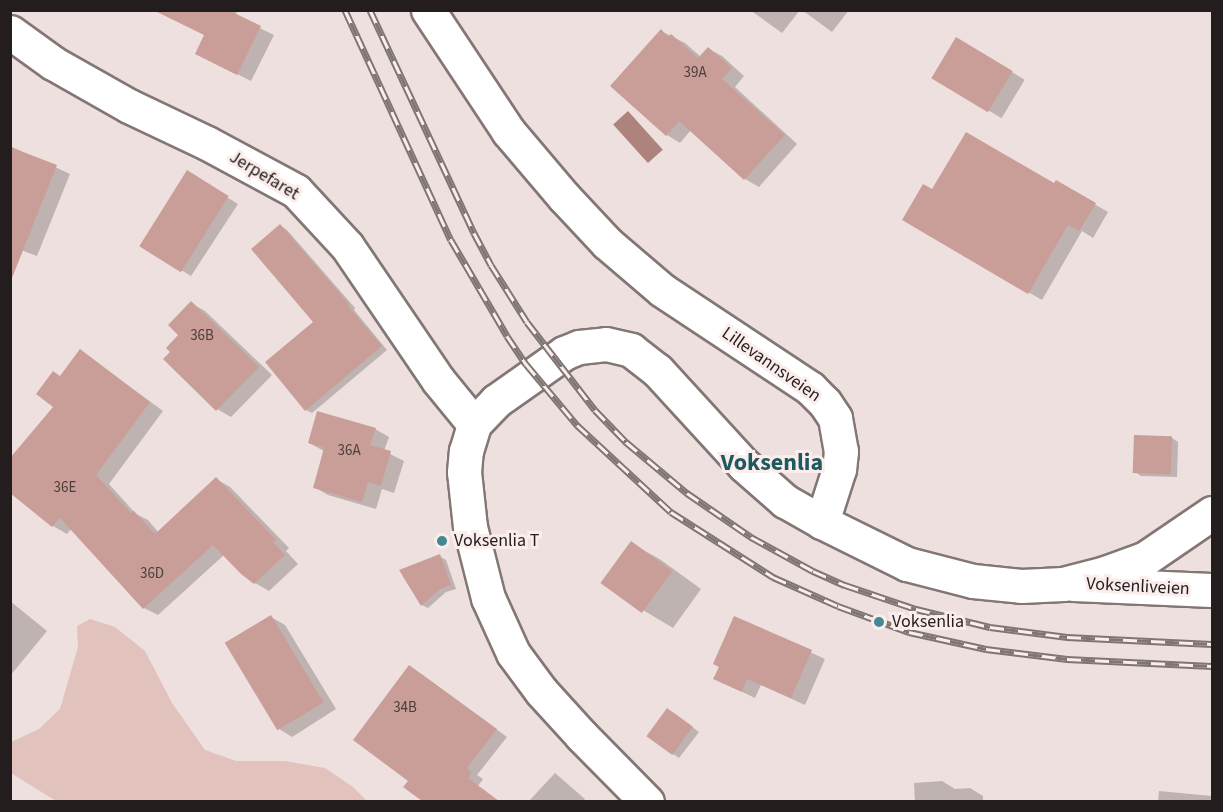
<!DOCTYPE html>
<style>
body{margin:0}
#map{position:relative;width:1223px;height:812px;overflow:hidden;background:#eee0de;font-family:"Source Sans 3",sans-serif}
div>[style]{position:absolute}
.green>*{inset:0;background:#e2c2bd}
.water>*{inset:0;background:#ae837d;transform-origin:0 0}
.shadow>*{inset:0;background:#0003;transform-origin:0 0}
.building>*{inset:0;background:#ca9e98;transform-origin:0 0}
.roads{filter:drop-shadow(2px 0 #837775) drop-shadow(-2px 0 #837775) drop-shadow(0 2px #837775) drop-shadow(0 -2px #837775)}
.minor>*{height:33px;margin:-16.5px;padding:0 16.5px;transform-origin:16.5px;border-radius:16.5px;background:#fff}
.tertiary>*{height:33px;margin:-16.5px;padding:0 16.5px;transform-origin:16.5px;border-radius:16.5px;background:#fff}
.rail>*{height:7px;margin-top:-3.5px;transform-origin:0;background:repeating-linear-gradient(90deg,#fbedeb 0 14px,#7f7674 0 28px);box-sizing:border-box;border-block:2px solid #7f7674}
.dots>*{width:16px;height:16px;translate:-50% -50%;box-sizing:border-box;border:3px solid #fbedeb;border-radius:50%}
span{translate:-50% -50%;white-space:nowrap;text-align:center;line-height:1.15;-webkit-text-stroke:6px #fbedeb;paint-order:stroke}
.number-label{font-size:15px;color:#4d3e3c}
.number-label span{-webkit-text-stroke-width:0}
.street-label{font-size:18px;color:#231e1d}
.poi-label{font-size:18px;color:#231e1d}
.left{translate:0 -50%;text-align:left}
.district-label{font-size:24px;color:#1f5960;font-weight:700}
.frame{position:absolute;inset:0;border:12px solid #231e1d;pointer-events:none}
</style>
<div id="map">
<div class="green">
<div style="clip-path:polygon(90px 619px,115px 627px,145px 651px,172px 703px,205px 750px,236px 761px,285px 761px,325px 768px,353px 787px,367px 801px,56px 801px,11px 773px,11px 742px,39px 729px,60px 709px,78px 647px,77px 626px)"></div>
</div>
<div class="water">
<div style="left:628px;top:111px;width:52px;height:20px;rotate:48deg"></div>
</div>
<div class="shadow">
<div style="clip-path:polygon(170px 10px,238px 10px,235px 16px,274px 35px,251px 81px,211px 61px,206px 35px)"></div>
<div style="clip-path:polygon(750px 10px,800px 10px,782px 33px)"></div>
<div style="clip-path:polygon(802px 10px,849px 10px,832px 32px)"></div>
<div style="clip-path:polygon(661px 31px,685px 43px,701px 57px,709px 49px,722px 56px,744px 76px,735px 87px,797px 144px,759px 187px,745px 179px,691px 130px,680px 143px,667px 135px)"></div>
<div style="left:957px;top:39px;width:79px;height:45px;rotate:31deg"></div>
<div style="clip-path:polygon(10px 146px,70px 174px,37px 256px,10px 246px)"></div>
<div style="clip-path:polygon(198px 179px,238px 204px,191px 276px,141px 246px)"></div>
<div style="clip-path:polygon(1056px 182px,1108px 212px,1093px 238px,1082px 231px,1042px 300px,904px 220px,1055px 185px)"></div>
<div style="clip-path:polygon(281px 226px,287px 230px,355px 308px,354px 310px,387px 350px,312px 413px,306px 410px,315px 322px)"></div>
<div style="clip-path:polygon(191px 303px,205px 311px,272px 375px,231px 417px,217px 409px,173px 352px)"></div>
<div style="clip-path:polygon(81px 351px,163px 411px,109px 484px,136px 514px,148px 520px,159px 533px,216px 479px,230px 487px,289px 548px,286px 551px,298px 564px,269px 591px,255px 583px,224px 555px,158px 615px,144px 608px,72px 528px,67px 534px,53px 526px,10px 491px,55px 406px,61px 377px)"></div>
<div style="clip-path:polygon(375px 429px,389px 437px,384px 451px,404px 461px,394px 493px,382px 489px,376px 509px,328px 495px,314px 487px,324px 451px,309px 443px)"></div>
<div style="clip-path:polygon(1172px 438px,1178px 442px,1177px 477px,1141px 476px,1135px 472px)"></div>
<div style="clip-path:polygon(631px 543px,661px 560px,701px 589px,673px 628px,643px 610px)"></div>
<div style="clip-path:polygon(439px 556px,446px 560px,456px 589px,446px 592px,428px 608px,422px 605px)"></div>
<div style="clip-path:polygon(10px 601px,47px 631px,10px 676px)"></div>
<div style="clip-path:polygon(271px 617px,285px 625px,336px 709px,292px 737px,279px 729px)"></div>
<div style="clip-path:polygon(735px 618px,825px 659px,805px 705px,761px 685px,755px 698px,715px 679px)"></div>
<div style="clip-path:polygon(420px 673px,507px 737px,477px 775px,483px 779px,478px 786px,487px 792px,480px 802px,424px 802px,405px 787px,410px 780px)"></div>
<div style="clip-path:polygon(674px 713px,699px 732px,679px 758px,673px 754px)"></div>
<div style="clip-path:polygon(555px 773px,585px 799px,582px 802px,530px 800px)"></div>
<div style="clip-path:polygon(942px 781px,955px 789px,970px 788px,983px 796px,983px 802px,915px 802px,914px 783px)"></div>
<div style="clip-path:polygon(1159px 791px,1212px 796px,1212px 802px,1158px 802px)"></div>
</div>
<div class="building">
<div style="clip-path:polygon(153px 10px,228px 10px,261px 26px,237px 75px,195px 54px,204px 35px)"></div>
<div style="clip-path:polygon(661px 29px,668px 37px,671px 34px,698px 58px,708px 47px,732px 68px,722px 79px,785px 135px,744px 180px,679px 121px,666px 136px,610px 86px)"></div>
<div style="left:956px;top:37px;width:66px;height:48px;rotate:31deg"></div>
<div style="clip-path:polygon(966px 132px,1054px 183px,1056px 180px,1096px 203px,1079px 231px,1068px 225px,1028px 294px,902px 220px,923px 184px,932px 189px)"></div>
<div style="clip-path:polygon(10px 147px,57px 165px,12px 278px,10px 278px)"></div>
<div style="left:187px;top:170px;width:49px;height:90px;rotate:32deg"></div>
<div style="clip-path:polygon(280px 224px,349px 304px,348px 306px,382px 346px,305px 411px,265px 362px,313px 322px,251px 249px)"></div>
<div style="clip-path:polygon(191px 301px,259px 367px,216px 411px,163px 359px,170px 352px,166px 348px,178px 335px,168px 325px)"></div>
<div style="clip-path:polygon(80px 349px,150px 402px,96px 475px,131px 513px,134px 511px,155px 534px,216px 477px,276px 540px,273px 542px,285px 555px,254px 584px,241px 574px,213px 545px,143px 609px,60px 518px,52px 527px,10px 493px,10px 458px,53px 407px,36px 394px,53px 371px,60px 376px)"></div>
<div style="clip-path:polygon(317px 411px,376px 428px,370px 445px,391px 451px,381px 486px,368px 482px,362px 502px,313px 488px,324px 448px,308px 443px)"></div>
<div style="left:1134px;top:435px;width:38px;height:38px;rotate:2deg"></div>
<div style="left:631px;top:541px;width:51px;height:52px;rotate:36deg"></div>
<div style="clip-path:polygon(440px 554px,451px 585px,440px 589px,421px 606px,399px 570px)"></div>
<div style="left:271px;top:615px;width:102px;height:54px;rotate:59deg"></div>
<div style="clip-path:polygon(734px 616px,812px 650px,791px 698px,747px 679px,742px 692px,713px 679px,719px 667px,713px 664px)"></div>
<div style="clip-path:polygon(409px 665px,497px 729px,467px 768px,472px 772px,468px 778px,499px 801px,422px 801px,403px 787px,408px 781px,353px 740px)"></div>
<div style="left:667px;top:708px;width:32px;height:35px;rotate:36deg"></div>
</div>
<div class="roads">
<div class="minor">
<div style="left:10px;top:32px;width:53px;rotate:35.8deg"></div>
<div style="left:53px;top:63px;width:87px;rotate:29.5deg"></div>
<div style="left:129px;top:106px;width:86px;rotate:25.4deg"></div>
<div style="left:207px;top:143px;width:101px;rotate:28.3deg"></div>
<div style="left:296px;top:191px;width:75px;rotate:47.2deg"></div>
<div style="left:347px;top:246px;width:162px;rotate:55.8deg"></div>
<div style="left:438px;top:380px;width:57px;rotate:50.7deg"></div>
<div style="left:1073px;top:584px;width:139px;rotate:2.5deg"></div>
</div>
<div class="tertiary">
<div style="left:428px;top:10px;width:145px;rotate:56.5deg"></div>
<div style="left:508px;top:131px;width:87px;rotate:49.7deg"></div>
<div style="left:564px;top:197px;width:63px;rotate:46.9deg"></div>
<div style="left:607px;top:243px;width:72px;rotate:40.5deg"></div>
<div style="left:662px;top:290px;width:178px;rotate:33.5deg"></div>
<div style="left:810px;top:388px;width:21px;rotate:45deg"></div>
<div style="left:825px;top:403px;width:18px;rotate:56deg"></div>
<div style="left:835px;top:418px;width:34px;rotate:80deg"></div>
<div style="left:841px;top:451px;width:18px;rotate:96deg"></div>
<div style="left:839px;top:469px;width:56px;rotate:107.8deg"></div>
<div style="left:647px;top:802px;width:94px;rotate:-134.6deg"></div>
<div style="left:581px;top:735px;width:59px;rotate:-132.3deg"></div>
<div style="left:541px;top:691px;width:47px;rotate:-126.4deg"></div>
<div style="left:513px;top:653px;width:60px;rotate:-114.4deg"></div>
<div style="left:488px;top:598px;width:73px;rotate:-104.2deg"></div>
<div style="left:470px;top:527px;width:55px;rotate:-96.2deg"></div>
<div style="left:464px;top:472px;width:21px;rotate:-85deg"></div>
<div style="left:466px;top:451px;width:28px;rotate:-73deg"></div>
<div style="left:474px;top:424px;width:32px;rotate:-46deg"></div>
<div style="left:496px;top:401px;width:83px;rotate:-35.2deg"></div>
<div style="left:564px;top:353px;width:16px;rotate:-22deg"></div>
<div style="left:579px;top:347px;width:27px;rotate:-6deg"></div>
<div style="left:606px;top:344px;width:26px;rotate:13deg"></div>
<div style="left:631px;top:350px;width:33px;rotate:38deg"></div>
<div style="left:657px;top:370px;width:129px;rotate:47.5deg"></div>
<div style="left:744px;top:465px;width:55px;rotate:41.3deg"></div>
<div style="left:785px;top:501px;width:43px;rotate:29.6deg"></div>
<div style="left:822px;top:522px;width:95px;rotate:26.3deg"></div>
<div style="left:907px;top:564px;width:68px;rotate:14.4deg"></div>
<div style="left:973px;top:581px;width:48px;rotate:5.9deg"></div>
<div style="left:1021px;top:586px;width:42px;rotate:-2.7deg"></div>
<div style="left:1063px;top:584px;width:43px;rotate:-14.7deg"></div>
<div style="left:1105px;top:573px;width:44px;rotate:-20.1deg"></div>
<div style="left:1146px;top:558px;width:80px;rotate:-34.3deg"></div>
</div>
</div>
<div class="rail">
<div style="left:345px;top:10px;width:253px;rotate:65.3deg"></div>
<div style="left:451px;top:240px;width:111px;rotate:59.7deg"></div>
<div style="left:507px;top:336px;width:34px;rotate:56deg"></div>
<div style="left:526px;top:364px;width:80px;rotate:50.1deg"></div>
<div style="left:577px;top:425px;width:128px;rotate:42.8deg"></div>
<div style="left:671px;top:512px;width:121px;rotate:32.5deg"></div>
<div style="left:773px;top:577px;width:71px;rotate:24deg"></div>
<div style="left:838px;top:606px;width:76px;rotate:20.1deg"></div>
<div style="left:909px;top:632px;width:79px;rotate:12.4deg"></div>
<div style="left:986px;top:649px;width:82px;rotate:7deg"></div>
<div style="left:1067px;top:659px;width:145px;rotate:2.8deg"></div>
<div style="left:370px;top:10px;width:246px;rotate:65deg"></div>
<div style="left:474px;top:233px;width:36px;rotate:62deg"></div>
<div style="left:491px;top:265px;width:67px;rotate:57.7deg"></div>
<div style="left:527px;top:322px;width:111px;rotate:52.3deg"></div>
<div style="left:595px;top:410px;width:45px;rotate:45.9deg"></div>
<div style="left:626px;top:442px;width:80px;rotate:39.9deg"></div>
<div style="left:687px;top:493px;width:78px;rotate:34.5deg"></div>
<div style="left:751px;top:537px;width:71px;rotate:28.7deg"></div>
<div style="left:813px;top:571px;width:35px;rotate:24deg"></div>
<div style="left:845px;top:585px;width:75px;rotate:18.7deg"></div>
<div style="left:916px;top:609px;width:76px;rotate:13.7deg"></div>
<div style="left:990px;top:627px;width:78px;rotate:7.4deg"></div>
<div style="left:1067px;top:637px;width:145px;rotate:2.8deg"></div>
</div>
<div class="dots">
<div style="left:442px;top:541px;background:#438993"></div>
<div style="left:879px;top:622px;background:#438993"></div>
</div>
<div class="number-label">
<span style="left:695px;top:73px">39A</span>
<span style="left:202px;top:336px">36B</span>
<span style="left:349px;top:451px">36A</span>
<span style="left:65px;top:488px">36E</span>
<span style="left:152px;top:574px">36D</span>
<span style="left:405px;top:708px">34B</span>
</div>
<div class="street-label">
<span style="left:264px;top:176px;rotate:31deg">Jerpefaret</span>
<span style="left:771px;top:365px;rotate:35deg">Lillevannsveien</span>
<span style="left:1138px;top:587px;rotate:3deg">Voksenliveien</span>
</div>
<div class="poi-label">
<span class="left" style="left:454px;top:541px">Voksenlia T</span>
<span class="left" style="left:892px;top:622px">Voksenlia</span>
</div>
<div class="district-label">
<span style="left:772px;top:463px">Voksenlia</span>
</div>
<div class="frame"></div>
</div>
